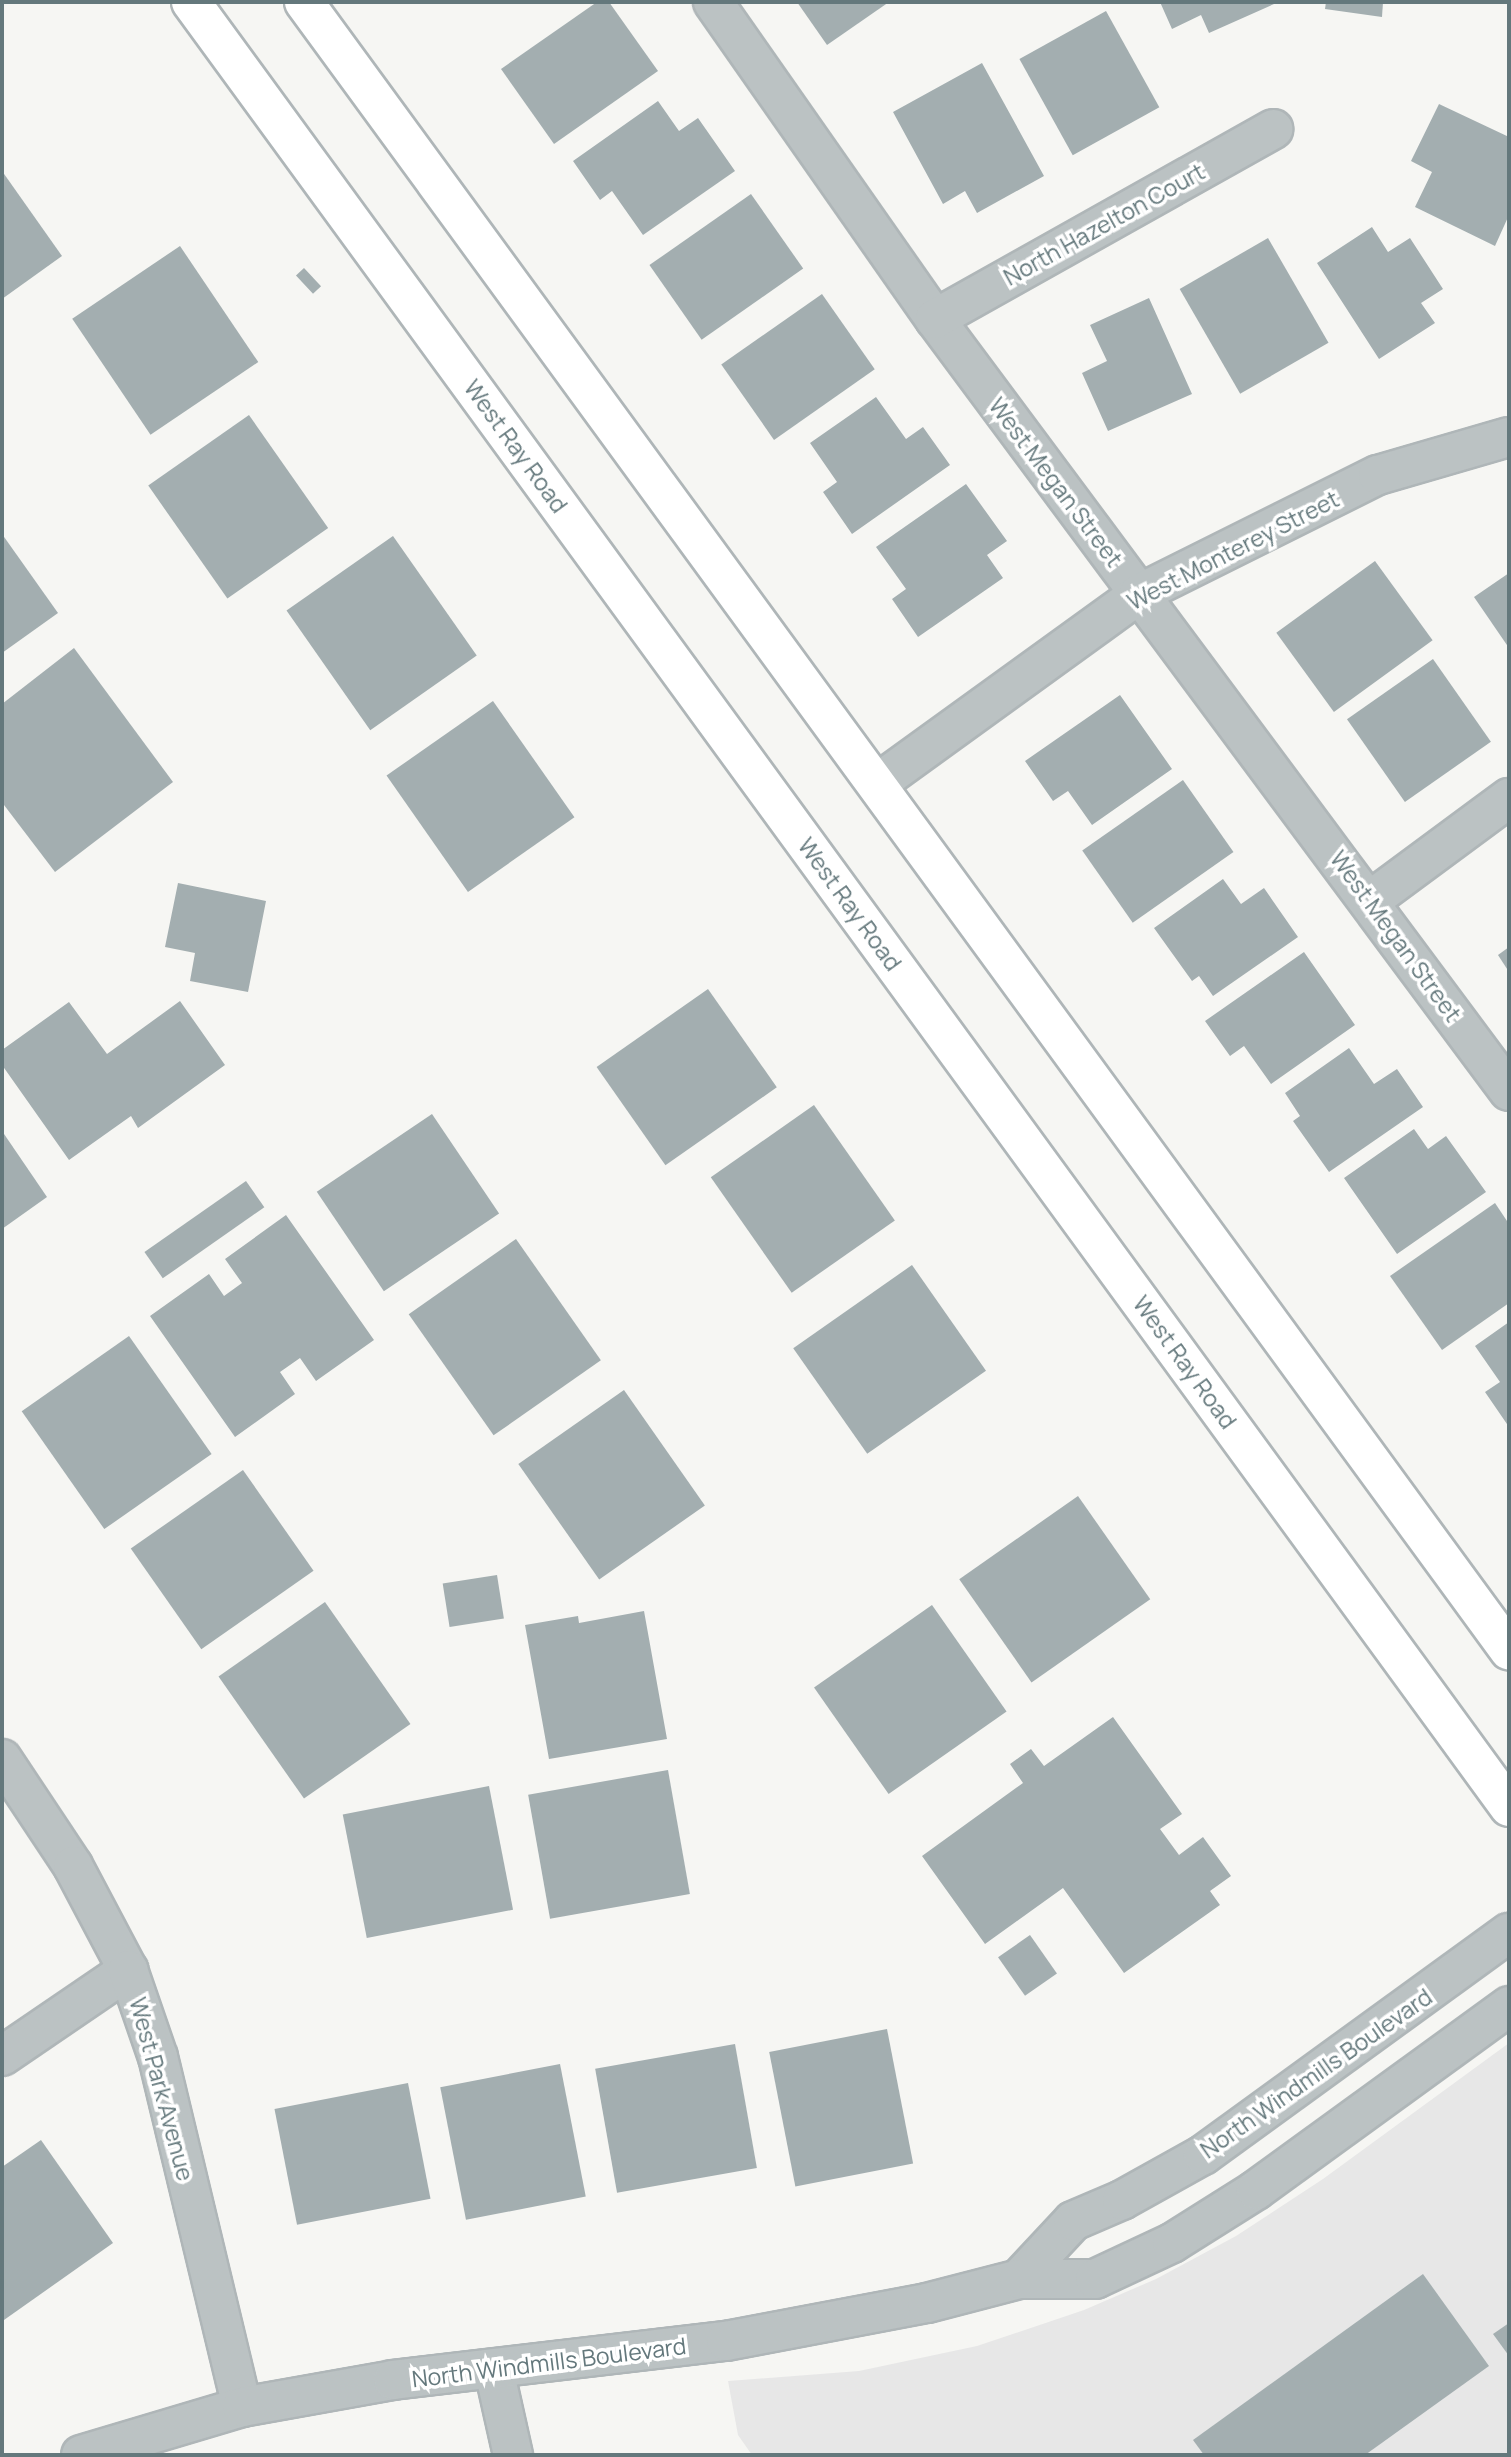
<!DOCTYPE html>
<style>
body{margin:0}
#map{position:relative;width:1511px;height:2457px;overflow:hidden;background:#f6f6f3;font-family:Manrope,sans-serif}
div>[style]{position:absolute}
.built>*{inset:0;background:#e7e7e7}
.building>*{inset:0;background:#a3aeb0;transform-origin:0 0}
.roads{filter:drop-shadow(2px 0 #afb6b8) drop-shadow(-2px 0 #afb6b8) drop-shadow(0 2px #afb6b8) drop-shadow(0 -2px #afb6b8)}
.minor>*{height:38px;margin:-19px;padding:0 19px;transform-origin:19px;border-radius:19px;background:#bbc2c3}
.tertiary>*{height:38px;margin:-19px;padding:0 19px;transform-origin:19px;border-radius:19px;background:#bbc2c3}
.primary>*{height:38px;margin:-19px;padding:0 19px;transform-origin:19px;border-radius:19px;background:#fff}
span{translate:-50% -50%;white-space:nowrap;text-align:center;line-height:1.15;-webkit-text-stroke:7px #fff;paint-order:stroke}
.street-label{font-size:23px;color:#64787c}
.frame{position:absolute;inset:0;border:4px solid #64787c;pointer-events:none}
</style>
<div id="map">
<div class="built">
<div style="clip-path:polygon(1509px 2043px,1509px 2455px,752px 2455px,738px 2435px,728px 2381px,859px 2371px,977px 2346px,1084px 2310px,1156px 2279px,1236px 2236px,1323px 2179px)"></div>
</div>
<div class="building">
<div style="clip-path:polygon(597px 2px,609px 2px,658px 71px,554px 144px,501px 69px)"></div>
<div style="clip-path:polygon(797px 2px,889px 2px,827px 45px)"></div>
<div style="clip-path:polygon(1160px 2px,1273px 2px,1274px 4px,1209px 33px,1201px 15px,1172px 29px)"></div>
<div style="clip-path:polygon(1326px 2px,1383px 2px,1382px 17px,1325px 9px)"></div>
<div style="left:1106px;top:11px;width:110px;height:99px;rotate:61deg"></div>
<div style="clip-path:polygon(982px 63px,1044px 176px,977px 213px,965px 191px,943px 204px,893px 112px)"></div>
<div style="clip-path:polygon(658px 101px,679px 131px,698px 118px,735px 171px,643px 235px,612px 191px,600px 200px,573px 161px)"></div>
<div style="clip-path:polygon(1439px 104px,1509px 137px,1509px 215px,1495px 246px,1415px 207px,1432px 172px,1411px 161px)"></div>
<div style="clip-path:polygon(2px 171px,62px 256px,2px 299px)"></div>
<div style="left:751px;top:194px;width:91px;height:124px;rotate:55deg"></div>
<div style="clip-path:polygon(1372px 227px,1388px 252px,1410px 238px,1443px 289px,1421px 303px,1435px 323px,1379px 359px,1317px 263px)"></div>
<div style="left:1268px;top:238px;width:121px;height:102px;rotate:60deg"></div>
<div style="left:180px;top:246px;width:140px;height:130px;rotate:56deg"></div>
<div style="left:304px;top:268px;width:25px;height:11px;rotate:47deg"></div>
<div style="left:822px;top:294px;width:92px;height:123px;rotate:55deg"></div>
<div style="clip-path:polygon(1149px 298px,1192px 394px,1108px 431px,1082px 373px,1107px 361px,1090px 325px)"></div>
<div style="clip-path:polygon(876px 397px,906px 439px,923px 427px,950px 465px,852px 534px,823px 492px,837px 482px,810px 443px)"></div>
<div style="left:249px;top:415px;width:138px;height:123px;rotate:55deg"></div>
<div style="clip-path:polygon(966px 484px,1007px 541px,987px 555px,1003px 578px,918px 637px,892px 599px,906px 589px,876px 547px)"></div>
<div style="clip-path:polygon(2px 534px,58px 613px,2px 653px)"></div>
<div style="left:393px;top:536px;width:146px;height:130px;rotate:55deg"></div>
<div style="left:1375px;top:561px;width:98px;height:122px;rotate:54deg"></div>
<div style="clip-path:polygon(1509px 573px,1509px 648px,1474px 597px)"></div>
<div style="clip-path:polygon(74px 648px,173px 782px,55px 872px,4px 805px,2px 704px)"></div>
<div style="left:1433px;top:659px;width:101px;height:105px;rotate:55deg"></div>
<div style="clip-path:polygon(1120px 695px,1172px 769px,1092px 825px,1068px 791px,1053px 801px,1025px 761px)"></div>
<div style="left:493px;top:701px;width:142px;height:130px;rotate:55deg"></div>
<div style="left:1183px;top:780px;width:88px;height:123px;rotate:55deg"></div>
<div style="clip-path:polygon(1223px 879px,1241px 904px,1264px 888px,1298px 937px,1213px 996px,1199px 976px,1192px 981px,1154px 928px)"></div>
<div style="clip-path:polygon(178px 883px,266px 901px,248px 992px,190px 981px,195px 953px,165px 947px)"></div>
<div style="clip-path:polygon(1509px 947px,1509px 972px,1498px 955px)"></div>
<div style="clip-path:polygon(1304px 952px,1355px 1025px,1271px 1084px,1244px 1046px,1230px 1056px,1205px 1021px)"></div>
<div style="left:708px;top:989px;width:120px;height:136px;rotate:55deg"></div>
<div style="clip-path:polygon(180px 1001px,225px 1065px,138px 1128px,131px 1116px,69px 1160px,2px 1065px,2px 1050px,69px 1002px,107px 1054px)"></div>
<div style="clip-path:polygon(1349px 1048px,1374px 1084px,1397px 1069px,1423px 1107px,1329px 1172px,1293px 1121px,1300px 1116px,1285px 1093px)"></div>
<div style="left:814px;top:1105px;width:141px;height:126px;rotate:55deg"></div>
<div style="left:432px;top:1114px;width:120px;height:139px;rotate:56deg"></div>
<div style="clip-path:polygon(1414px 1129px,1428px 1149px,1446px 1136px,1486px 1192px,1397px 1254px,1344px 1178px)"></div>
<div style="clip-path:polygon(2px 1131px,47px 1197px,2px 1229px)"></div>
<div style="left:246px;top:1181px;width:32px;height:124px;rotate:55deg"></div>
<div style="clip-path:polygon(1495px 1203px,1509px 1224px,1509px 1303px,1442px 1350px,1390px 1276px)"></div>
<div style="clip-path:polygon(286px 1215px,374px 1340px,316px 1381px,300px 1358px,280px 1372px,295px 1394px,235px 1437px,150px 1316px,209px 1274px,224px 1296px,242px 1283px,225px 1259px)"></div>
<div style="left:516px;top:1239px;width:148px;height:131px;rotate:55deg"></div>
<div style="left:912px;top:1265px;width:129px;height:145px;rotate:55deg"></div>
<div style="clip-path:polygon(1509px 1322px,1509px 1427px,1485px 1392px,1500px 1382px,1475px 1346px)"></div>
<div style="left:129px;top:1336px;width:144px;height:131px;rotate:55deg"></div>
<div style="left:624px;top:1390px;width:141px;height:129px;rotate:55deg"></div>
<div style="left:243px;top:1470px;width:123px;height:137px;rotate:55deg"></div>
<div style="left:1078px;top:1496px;width:126px;height:145px;rotate:55deg"></div>
<div style="left:497px;top:1575px;width:44px;height:55px;rotate:81deg"></div>
<div style="left:325px;top:1602px;width:149px;height:130px;rotate:55deg"></div>
<div style="left:932px;top:1605px;width:130px;height:144px;rotate:55deg"></div>
<div style="clip-path:polygon(644px 1611px,667px 1739px,549px 1759px,525px 1625px,578px 1616px,579px 1623px)"></div>
<div style="clip-path:polygon(1113px 1717px,1182px 1814px,1160px 1829px,1179px 1855px,1203px 1837px,1231px 1876px,1210px 1891px,1220px 1905px,1124px 1973px,1063px 1888px,985px 1944px,922px 1856px,1023px 1783px,1010px 1764px,1031px 1749px,1044px 1766px)"></div>
<div style="left:668px;top:1770px;width:126px;height:142px;rotate:80deg"></div>
<div style="left:489px;top:1786px;width:126px;height:149px;rotate:79deg"></div>
<div style="left:1030px;top:1935px;width:47px;height:39px;rotate:55deg"></div>
<div style="left:887px;top:2029px;width:137px;height:120px;rotate:79deg"></div>
<div style="left:735px;top:2044px;width:126px;height:142px;rotate:80deg"></div>
<div style="left:560px;top:2064px;width:135px;height:122px;rotate:79deg"></div>
<div style="left:408px;top:2083px;width:118px;height:136px;rotate:79deg"></div>
<div style="clip-path:polygon(41px 2140px,113px 2243px,4px 2320px,2px 2167px)"></div>
<div style="clip-path:polygon(1423px 2274px,1489px 2366px,1365px 2455px,1204px 2455px,1193px 2440px)"></div>
<div style="clip-path:polygon(1509px 2323px,1509px 2356px,1493px 2334px)"></div>
</div>
<div class="roads">
<div class="minor">
<div style="left:713px;top:2px;width:387px;rotate:55deg"></div>
<div style="left:935px;top:319px;width:962px;rotate:53.37deg"></div>
<div style="left:935px;top:319px;width:388px;rotate:-29.3deg"></div>
<div style="left:1371px;top:900px;width:172px;rotate:-36.5deg"></div>
<div style="left:2px;top:2056px;width:153px;rotate:-34.3deg"></div>
<div style="left:494px;top:2370px;width:87px;rotate:77.4deg"></div>
</div>
<div class="tertiary">
<div style="left:878px;top:783px;width:322px;rotate:-35.9deg"></div>
<div style="left:1139px;top:594px;width:267px;rotate:-26.5deg"></div>
<div style="left:1378px;top:475px;width:136px;rotate:-16.2deg"></div>
<div style="left:2px;top:1759px;width:128px;rotate:56.4deg"></div>
<div style="left:73px;top:1866px;width:118px;rotate:62.1deg"></div>
<div style="left:128px;top:1970px;width:92px;rotate:71deg"></div>
<div style="left:158px;top:2057px;width:360px;rotate:76.5deg"></div>
<div style="left:1019px;top:2279px;width:79px;rotate:-47deg"></div>
<div style="left:1073px;top:2221px;width:53px;rotate:-23.2deg"></div>
<div style="left:1122px;top:2200px;width:93px;rotate:-29.1deg"></div>
<div style="left:1203px;top:2155px;width:378px;rotate:-36deg"></div>
<div style="left:81px;top:2455px;width:168px;rotate:-16.6deg"></div>
<div style="left:242px;top:2407px;width:153px;rotate:-10.1deg"></div>
<div style="left:393px;top:2380px;width:335px;rotate:-6.7deg"></div>
<div style="left:726px;top:2341px;width:205px;rotate:-10.7deg"></div>
<div style="left:927px;top:2303px;width:95px;rotate:-14.6deg"></div>
<div style="left:1019px;top:2279px;width:76px"></div>
<div style="left:1095px;top:2279px;width:85px;rotate:-25.1deg"></div>
<div style="left:1172px;top:2243px;width:99px;rotate:-32.2deg"></div>
<div style="left:1256px;top:2190px;width:313px;rotate:-36deg"></div>
</div>
<div class="primary">
<div style="left:191px;top:2px;width:2235px;rotate:53.86deg"></div>
<div style="left:304px;top:2px;width:2042px;rotate:53.83deg"></div>
</div>
</div>
<div class="street-label">
<span style="left:1104px;top:224px;rotate:-29deg">North Hazelton Court</span>
<span style="left:516px;top:446px;rotate:54deg">West Ray Road</span>
<span style="left:1056px;top:482px;rotate:53deg">West Megan Street</span>
<span style="left:1233px;top:550px;rotate:-27deg">West Monterey Street</span>
<span style="left:850px;top:904px;rotate:54deg">West Ray Road</span>
<span style="left:1396px;top:936px;rotate:54deg">West Megan Street</span>
<span style="left:1185px;top:1362px;rotate:54deg">West Ray Road</span>
<span style="left:1316px;top:2073px;rotate:-35deg">North Windmills Boulevard</span>
<span style="left:162px;top:2089px;rotate:75deg">West Park Avenue</span>
<span style="left:549px;top:2362px;rotate:-7deg">North Windmills Boulevard</span>
</div>
<div class="frame"></div>
</div>
